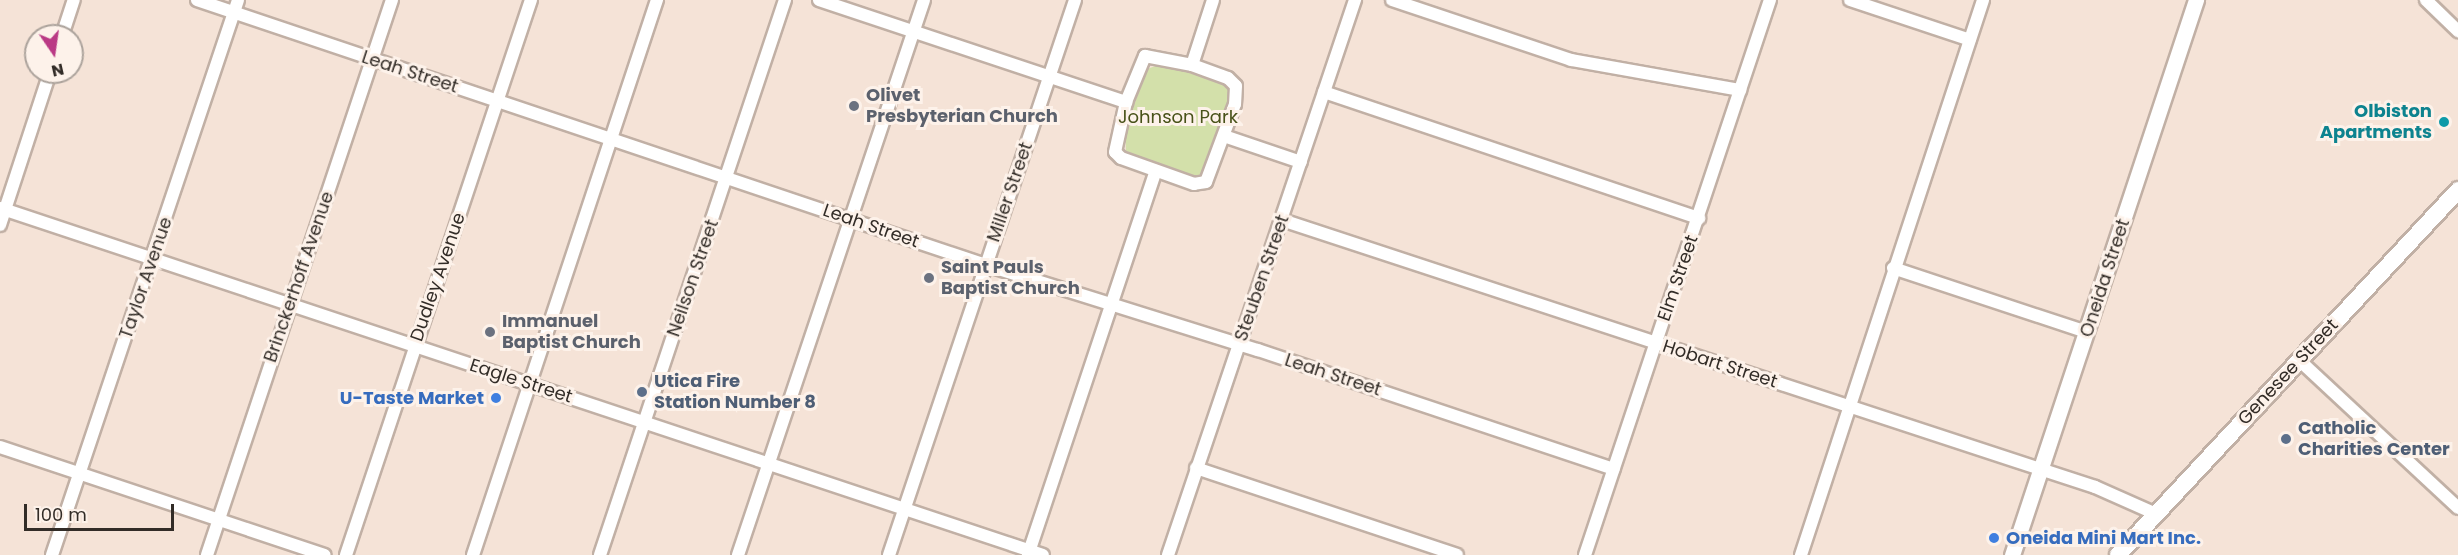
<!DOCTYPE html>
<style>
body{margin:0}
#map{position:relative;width:2458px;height:555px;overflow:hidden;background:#f5e3d7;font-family:Poppins,sans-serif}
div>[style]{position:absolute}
.green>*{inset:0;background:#d3e0aa}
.roads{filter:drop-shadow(2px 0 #c1b0a5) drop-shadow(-2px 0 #c1b0a5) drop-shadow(0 2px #c1b0a5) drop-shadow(0 -2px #c1b0a5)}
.minor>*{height:12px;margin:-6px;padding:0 6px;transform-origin:6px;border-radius:6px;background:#fff}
.tertiary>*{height:15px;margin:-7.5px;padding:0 7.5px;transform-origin:7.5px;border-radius:7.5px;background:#fff}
.secondary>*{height:16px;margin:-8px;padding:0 8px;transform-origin:8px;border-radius:8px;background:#fff}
.dots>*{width:16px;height:16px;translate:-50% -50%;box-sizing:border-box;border:3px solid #fdf2ea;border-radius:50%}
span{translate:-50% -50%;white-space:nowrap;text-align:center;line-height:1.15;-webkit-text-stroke:6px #fdf2ea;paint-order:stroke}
.street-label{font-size:18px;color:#322c27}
.worship-label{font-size:18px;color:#5b616d;font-weight:700}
.left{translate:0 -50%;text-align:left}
.culture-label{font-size:18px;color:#0d838f;font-weight:700}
.right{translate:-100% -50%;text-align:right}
.park-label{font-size:18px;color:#485219}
.service-label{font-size:18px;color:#4e5e75;font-weight:700}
.shop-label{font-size:18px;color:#366cbe;font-weight:700}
.north{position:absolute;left:24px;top:24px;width:60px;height:60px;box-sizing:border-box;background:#fdf2ea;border:2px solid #aca39c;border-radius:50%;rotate:167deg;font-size:16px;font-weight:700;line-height:24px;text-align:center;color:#322c27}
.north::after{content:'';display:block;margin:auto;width:21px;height:27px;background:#ba3a85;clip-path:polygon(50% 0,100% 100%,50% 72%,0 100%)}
.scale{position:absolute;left:24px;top:504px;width:150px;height:27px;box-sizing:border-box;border:3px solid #322c27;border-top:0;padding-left:8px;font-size:18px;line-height:21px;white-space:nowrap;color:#322c27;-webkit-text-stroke:4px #fdf2ea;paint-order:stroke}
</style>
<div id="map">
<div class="green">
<div style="clip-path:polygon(1161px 64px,1225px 84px,1229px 91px,1231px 103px,1206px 166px,1203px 173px,1192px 178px,1126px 151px,1125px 130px,1147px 69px)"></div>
</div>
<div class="roads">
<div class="minor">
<div style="left:197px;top:0;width:832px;rotate:18.57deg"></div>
<div style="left:986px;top:265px;width:285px;rotate:17.4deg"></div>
<div style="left:1258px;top:350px;width:375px;rotate:18.5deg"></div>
<div style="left:819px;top:0;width:324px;rotate:18.4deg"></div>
<div style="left:1392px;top:0;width:189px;rotate:18.5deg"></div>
<div style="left:1571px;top:60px;width:172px;rotate:10.1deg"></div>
<div style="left:1850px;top:0;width:126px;rotate:18.4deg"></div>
<div style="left:2426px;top:0;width:45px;rotate:44.1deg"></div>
<div style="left:62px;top:36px;width:38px;rotate:-72deg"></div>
<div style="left:1145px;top:56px;width:48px;rotate:10.8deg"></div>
<div style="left:1192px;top:65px;width:38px;rotate:20deg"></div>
<div style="left:1228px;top:78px;width:11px;rotate:45deg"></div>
<div style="left:1236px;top:86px;width:18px;rotate:93deg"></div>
<div style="left:1235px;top:104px;width:83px;rotate:110.4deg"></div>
<div style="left:1206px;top:182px;width:12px;rotate:171deg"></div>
<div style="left:1194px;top:184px;width:77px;rotate:-160.4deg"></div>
<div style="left:1121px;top:158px;width:8px;rotate:-135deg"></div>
<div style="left:1115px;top:152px;width:51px;rotate:-77.6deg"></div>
<div style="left:1126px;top:102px;width:50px;rotate:-67.6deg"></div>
<div style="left:1192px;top:65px;width:68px;rotate:-72.1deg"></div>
<div style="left:1324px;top:92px;width:396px;rotate:18.6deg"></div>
<div style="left:1224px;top:136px;width:81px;rotate:18.7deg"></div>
<div style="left:0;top:208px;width:1099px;rotate:18.4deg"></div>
<div style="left:1282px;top:220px;width:856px;rotate:18.18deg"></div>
<div style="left:2095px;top:487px;width:67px;rotate:23.9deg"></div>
<div style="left:0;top:225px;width:161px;rotate:-71.9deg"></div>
<div style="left:1893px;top:268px;width:204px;rotate:18.3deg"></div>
<div style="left:2299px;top:360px;width:217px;rotate:42.9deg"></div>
<div style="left:0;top:447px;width:342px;rotate:18.4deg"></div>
<div style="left:1196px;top:468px;width:275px;rotate:18.4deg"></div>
<div style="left:52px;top:555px;width:585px;rotate:-71.47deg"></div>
<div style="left:207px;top:555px;width:585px;rotate:-71.57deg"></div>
<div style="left:346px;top:555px;width:585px;rotate:-71.57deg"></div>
<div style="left:473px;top:555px;width:585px;rotate:-71.66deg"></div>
<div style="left:600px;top:555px;width:585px;rotate:-71.57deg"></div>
<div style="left:738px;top:555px;width:585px;rotate:-71.47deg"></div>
<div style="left:889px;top:555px;width:585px;rotate:-71.47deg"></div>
<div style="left:1028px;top:555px;width:405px;rotate:-71.6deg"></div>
<div style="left:1168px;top:555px;width:586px;rotate:-71.38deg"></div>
<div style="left:1585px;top:555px;width:585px;rotate:-71.57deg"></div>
<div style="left:1801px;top:555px;width:584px;rotate:-71.84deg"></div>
</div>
<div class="tertiary">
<div style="left:2012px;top:555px;width:585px;rotate:-71.66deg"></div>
</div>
<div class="secondary">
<div style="left:2118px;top:555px;width:499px;rotate:-47deg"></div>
</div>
</div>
<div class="dots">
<div style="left:854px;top:106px;background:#6b7280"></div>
<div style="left:2444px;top:122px;background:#0f9aa8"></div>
<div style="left:929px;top:278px;background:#6b7280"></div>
<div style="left:490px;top:332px;background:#6b7280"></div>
<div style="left:642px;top:392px;background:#5c6f8a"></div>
<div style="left:496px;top:398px;background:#3f7fe0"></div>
<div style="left:2286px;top:439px;background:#5c6f8a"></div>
<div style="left:1994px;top:538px;background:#3f7fe0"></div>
</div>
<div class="street-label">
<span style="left:410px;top:72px;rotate:18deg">Leah Street</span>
<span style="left:1010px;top:192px;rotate:-71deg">Miller Street</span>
<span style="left:871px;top:226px;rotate:19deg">Leah Street</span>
<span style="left:299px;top:277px;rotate:-71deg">Brinckerhoff Avenue</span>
<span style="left:438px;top:277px;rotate:-71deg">Dudley Avenue</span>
<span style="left:146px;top:278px;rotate:-71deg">Taylor Avenue</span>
<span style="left:693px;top:278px;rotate:-71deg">Neilson Street</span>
<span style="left:1262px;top:278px;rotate:-71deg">Steuben Street</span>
<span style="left:1678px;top:278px;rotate:-71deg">Elm Street</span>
<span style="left:2105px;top:278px;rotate:-72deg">Oneida Street</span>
<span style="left:1720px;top:364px;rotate:18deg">Hobart Street</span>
<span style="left:2288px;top:372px;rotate:-47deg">Genesee Street</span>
<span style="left:1333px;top:375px;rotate:18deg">Leah Street</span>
<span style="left:521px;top:381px;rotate:18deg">Eagle Street</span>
</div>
<div class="worship-label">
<span class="left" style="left:866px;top:106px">Olivet<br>Presbyterian Church</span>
<span class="left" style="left:941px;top:278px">Saint Pauls<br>Baptist Church</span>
<span class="left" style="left:502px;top:332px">Immanuel<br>Baptist Church</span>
</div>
<div class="culture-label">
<span class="right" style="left:2432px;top:122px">Olbiston<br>Apartments</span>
</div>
<div class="park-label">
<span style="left:1178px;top:117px">Johnson Park</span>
</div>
<div class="service-label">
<span class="left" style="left:654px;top:392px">Utica Fire<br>Station Number 8</span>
<span class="left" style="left:2298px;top:439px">Catholic<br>Charities Center</span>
</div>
<div class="shop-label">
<span class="right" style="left:484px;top:398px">U-Taste Market</span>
<span class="left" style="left:2006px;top:538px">Oneida Mini Mart Inc.</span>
</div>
<div class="north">N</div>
<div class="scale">100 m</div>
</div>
